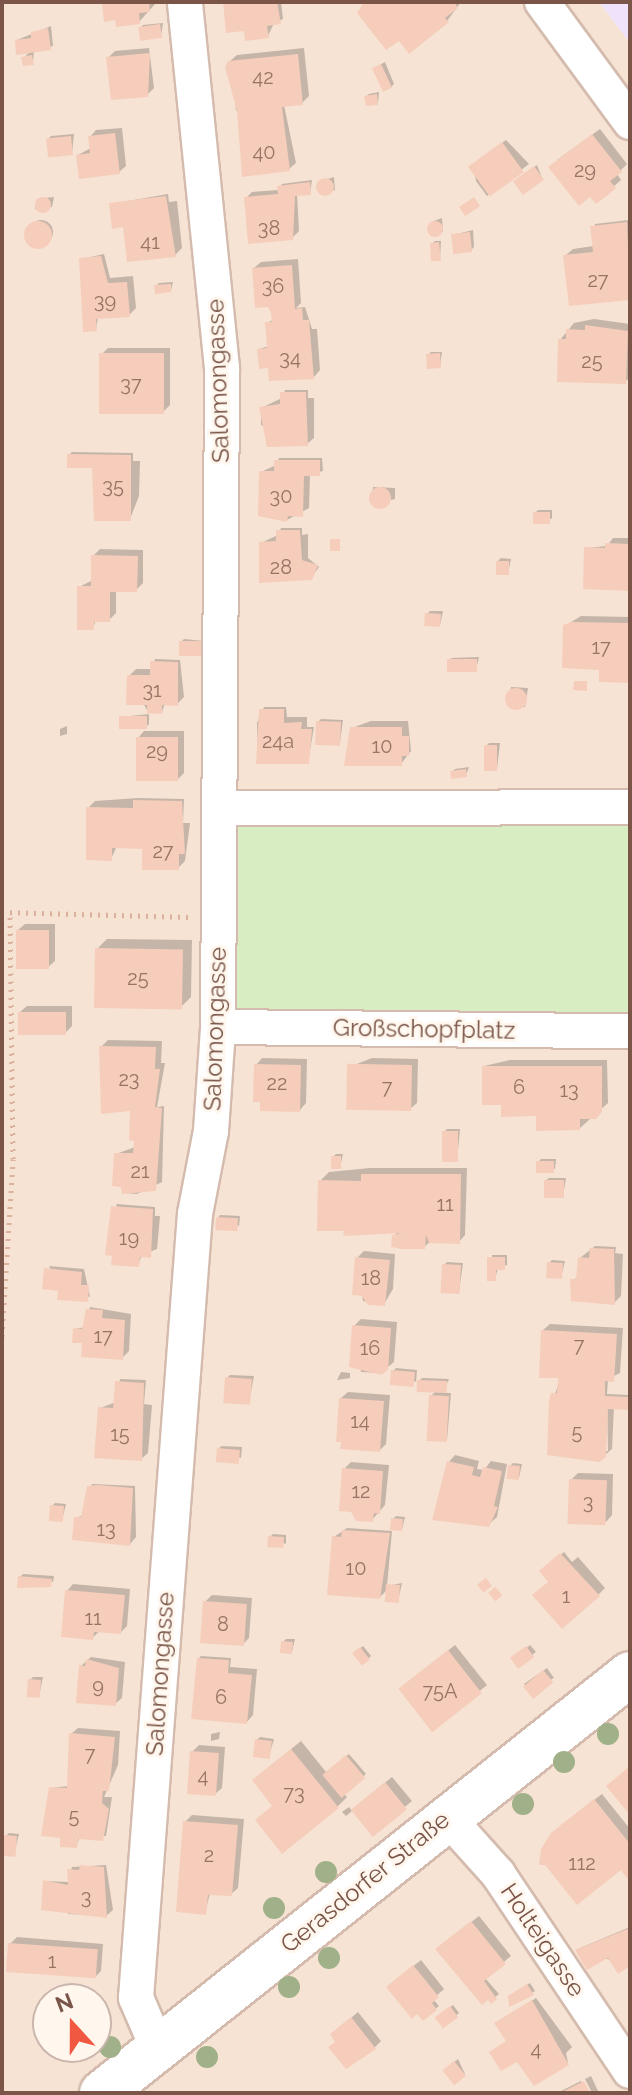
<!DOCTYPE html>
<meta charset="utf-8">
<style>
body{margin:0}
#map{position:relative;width:632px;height:2095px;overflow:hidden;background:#fef2e6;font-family:Raleway,sans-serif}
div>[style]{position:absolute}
.residential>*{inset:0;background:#f6e3d3}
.education>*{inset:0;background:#efe2fb}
.green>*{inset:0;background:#d8edc2;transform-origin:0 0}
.shadow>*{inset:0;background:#0003;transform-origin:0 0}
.round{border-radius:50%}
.building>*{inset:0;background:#f6cdbb;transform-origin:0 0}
.path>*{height:5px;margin-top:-2.5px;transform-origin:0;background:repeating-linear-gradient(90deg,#dbb09d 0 2px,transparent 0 8px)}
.roads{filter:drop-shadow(2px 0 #d4bbad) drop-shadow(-2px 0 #d4bbad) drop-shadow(0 2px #d4bbad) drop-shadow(0 -2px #d4bbad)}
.street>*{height:34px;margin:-17px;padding:0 17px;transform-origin:17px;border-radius:17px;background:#fff}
.secondary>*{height:44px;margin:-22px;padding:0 22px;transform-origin:22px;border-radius:22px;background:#fff}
.trees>*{width:22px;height:22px;margin:-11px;border-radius:50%;background:#a0b088}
span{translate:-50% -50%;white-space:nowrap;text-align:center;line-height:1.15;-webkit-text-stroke:6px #fff7ee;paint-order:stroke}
.number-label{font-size:20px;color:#997365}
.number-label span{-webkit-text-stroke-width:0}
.street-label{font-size:24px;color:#7a5548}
.frame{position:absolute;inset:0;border:4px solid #7a5548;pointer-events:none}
.north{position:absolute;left:32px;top:1983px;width:80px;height:80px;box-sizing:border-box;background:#fff7ee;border:2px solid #cab6ac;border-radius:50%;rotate:339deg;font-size:22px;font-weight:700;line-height:32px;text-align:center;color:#7a5548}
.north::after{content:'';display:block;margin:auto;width:28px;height:36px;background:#f15841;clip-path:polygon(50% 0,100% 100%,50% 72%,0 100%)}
</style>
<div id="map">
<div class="residential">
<div style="clip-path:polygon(evenodd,2px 2px,599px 2px,630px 43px,630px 2093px,2px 2093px,2px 2px,48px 1999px,96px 1999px,96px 2047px,48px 2047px,48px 1999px)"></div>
</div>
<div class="education">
<div style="clip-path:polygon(599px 2px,630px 2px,630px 43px)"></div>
</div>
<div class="green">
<div style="left:630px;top:811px;width:210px;height:395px;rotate:90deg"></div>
</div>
<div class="shadow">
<div style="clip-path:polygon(104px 2px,156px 2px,156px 3px,139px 22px,117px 16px)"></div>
<div style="clip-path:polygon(225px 2px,281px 2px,283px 19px,274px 23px,268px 36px,246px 29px)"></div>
<div style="clip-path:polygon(367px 2px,461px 2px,447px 21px)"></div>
<div style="clip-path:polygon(163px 23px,161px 36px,140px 28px,143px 25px)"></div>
<div style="clip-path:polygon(51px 26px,53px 46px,34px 50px,33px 63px,24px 58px,30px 51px,17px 40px)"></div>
<div style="clip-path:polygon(149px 48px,154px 88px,147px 95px,108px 58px,115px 51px)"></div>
<div style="clip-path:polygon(304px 48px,309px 96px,302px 103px,284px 105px,296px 163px,289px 169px,236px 110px,230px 61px,237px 55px)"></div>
<div style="clip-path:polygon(385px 62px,394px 84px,391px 87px,374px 68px)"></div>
<div style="clip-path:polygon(379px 92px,378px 103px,366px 97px,369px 94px)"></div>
<div style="clip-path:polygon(122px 128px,126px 166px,119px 172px,78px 155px,91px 148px,90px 137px,96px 130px)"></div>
<div style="clip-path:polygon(600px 129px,627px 164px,617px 174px,621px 180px,606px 193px,557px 160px)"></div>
<div style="clip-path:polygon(74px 134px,72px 153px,48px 139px,51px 136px)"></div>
<div style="clip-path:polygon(506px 140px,529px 164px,487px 196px,476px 181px,473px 164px)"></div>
<div style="clip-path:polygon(537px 165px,542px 178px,518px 179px)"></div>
<div style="clip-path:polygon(334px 177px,335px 190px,322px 194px,318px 182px)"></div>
<div style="clip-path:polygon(312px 180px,310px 193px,297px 194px,299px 231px,292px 238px,246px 198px,252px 192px,279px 190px,282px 184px)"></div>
<div style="clip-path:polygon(168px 194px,169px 202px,177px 201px,182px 248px,175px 255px,125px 223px,111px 204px)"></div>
<div style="clip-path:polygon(54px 197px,52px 207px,35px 209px,37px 199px)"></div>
<div style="clip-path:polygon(442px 218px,443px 232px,432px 236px,431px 222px)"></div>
<div style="clip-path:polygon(629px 220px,630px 298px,571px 304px,566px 255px,573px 249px,594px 246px,595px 224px)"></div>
<div class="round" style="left:29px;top:220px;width:24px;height:24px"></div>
<div style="clip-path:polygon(473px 230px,474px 247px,471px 250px,453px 235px)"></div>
<div style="clip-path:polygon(435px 241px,441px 241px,440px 259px,432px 244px)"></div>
<div style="clip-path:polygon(104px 254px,110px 278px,133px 276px,136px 308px,129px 315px,98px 317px,96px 329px,81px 259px)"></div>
<div style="clip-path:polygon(298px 259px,301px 303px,296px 308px,305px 307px,312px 329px,317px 329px,320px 370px,314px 377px,270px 364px,259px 349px,269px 346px,267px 323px,273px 320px,270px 307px,257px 306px,254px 268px,261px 262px)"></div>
<div style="clip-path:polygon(173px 282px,171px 290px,156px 286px,159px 283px)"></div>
<div style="clip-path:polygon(594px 319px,630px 324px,630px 377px,625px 382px,560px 340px,574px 323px)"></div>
<div style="clip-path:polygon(108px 348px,170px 348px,170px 405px,163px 412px,101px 355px)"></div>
<div style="clip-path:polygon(431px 352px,442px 352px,440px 366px,428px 355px)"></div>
<div style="clip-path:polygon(285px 390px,308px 390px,308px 398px,314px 398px,314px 438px,307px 444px,261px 425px,261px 408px,282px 398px)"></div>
<div style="clip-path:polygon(72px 452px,133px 453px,133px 461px,140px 461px,139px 496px,130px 519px,94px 466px,69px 455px)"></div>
<div style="clip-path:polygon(279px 458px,322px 458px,323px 471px,310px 474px,309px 508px,287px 520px,261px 472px,276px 465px)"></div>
<div style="clip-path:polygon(373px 487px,395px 488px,395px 499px,371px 504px)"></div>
<div style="clip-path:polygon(538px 510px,552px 510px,552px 519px,535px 513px)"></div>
<div style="clip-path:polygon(281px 528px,302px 528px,302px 535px,308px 534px,308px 558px,319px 567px,311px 578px,261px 543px,278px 535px)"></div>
<div style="clip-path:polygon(613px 538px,630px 538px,630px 589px,586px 548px,607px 546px)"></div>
<div style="clip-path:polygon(100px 549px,143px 550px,143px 583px,136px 590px,116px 590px,116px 613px,109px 620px,96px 620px,93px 628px,79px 587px,93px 580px,93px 556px)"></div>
<div style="clip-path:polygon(501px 558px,511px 559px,508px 573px,498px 561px)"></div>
<div style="clip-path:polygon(430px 611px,443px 611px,440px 625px,427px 614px)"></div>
<div style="clip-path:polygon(581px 616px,630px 617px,630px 681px,601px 669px,565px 626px)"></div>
<div style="clip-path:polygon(184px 639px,204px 641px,204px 651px,181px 642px)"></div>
<div style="clip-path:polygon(479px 657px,476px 670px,449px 660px,452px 658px)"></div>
<div style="clip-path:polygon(155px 659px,180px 660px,184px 697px,177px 704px,165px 703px,162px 712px,149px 711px,149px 724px,146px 727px,121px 717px,149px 714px,129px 676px,136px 669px,152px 669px)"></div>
<div style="clip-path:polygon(511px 687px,528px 688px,525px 707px,508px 706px)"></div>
<div style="clip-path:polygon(264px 707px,286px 707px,287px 717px,307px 717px,307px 727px,314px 727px,308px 762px,258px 762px,257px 723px)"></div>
<div style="clip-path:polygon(321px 719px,343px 720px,340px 743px,318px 722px)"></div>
<div style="clip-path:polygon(371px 721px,408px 721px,411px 751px,401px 764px,346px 764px,352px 728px)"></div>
<div style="clip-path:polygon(67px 726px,67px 734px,60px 736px,60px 729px)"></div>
<div style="clip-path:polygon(144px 731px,184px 731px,184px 773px,177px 780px,138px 738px)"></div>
<div style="clip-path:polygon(489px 743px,500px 743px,497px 769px,486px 746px)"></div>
<div style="clip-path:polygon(469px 767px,466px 775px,452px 772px,455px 769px)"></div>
<div style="clip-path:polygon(138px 798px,184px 799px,183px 823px,190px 823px,185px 861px,178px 868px,144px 847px,117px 846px,111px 859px,88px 808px,95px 801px)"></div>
<div style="clip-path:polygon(25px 924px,55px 924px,55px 961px,48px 967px,18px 930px)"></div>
<div style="clip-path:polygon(107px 939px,192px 940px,191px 997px,181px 1007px,97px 949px)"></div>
<div style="clip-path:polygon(27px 1006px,72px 1006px,72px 1026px,65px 1033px,20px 1012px)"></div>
<div style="clip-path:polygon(108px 1040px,162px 1041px,161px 1063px,165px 1063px,157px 1107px,164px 1106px,162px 1182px,137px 1194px,124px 1193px,116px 1154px,135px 1147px,132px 1110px,101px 1047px)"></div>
<div style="clip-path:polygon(262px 1058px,307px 1059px,306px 1103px,300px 1110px,256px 1065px)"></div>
<div style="clip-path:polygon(372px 1058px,418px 1059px,417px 1103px,410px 1109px,349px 1067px)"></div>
<div style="clip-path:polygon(510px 1060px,607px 1060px,608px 1103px,580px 1128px,503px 1100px,484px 1066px)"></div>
<div style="clip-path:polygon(447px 1129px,460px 1129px,457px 1161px,444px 1132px)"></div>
<div style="clip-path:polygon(336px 1154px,343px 1154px,340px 1167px,333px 1157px)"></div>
<div style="clip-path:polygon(541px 1159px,556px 1159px,555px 1169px,538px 1162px)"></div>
<div style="clip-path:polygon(370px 1168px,467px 1168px,465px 1235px,459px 1242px,431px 1241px,424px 1247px,394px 1236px,399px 1230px,346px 1229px,320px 1181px,329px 1172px)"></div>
<div style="clip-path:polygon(549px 1178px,566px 1178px,563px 1196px,546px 1180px)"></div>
<div style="clip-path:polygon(116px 1204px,155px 1207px,155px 1216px,160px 1216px,157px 1249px,142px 1255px,138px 1265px)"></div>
<div style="clip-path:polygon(220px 1215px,240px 1216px,239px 1226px,218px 1218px)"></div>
<div style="clip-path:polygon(595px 1246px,616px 1247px,615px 1253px,623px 1254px,621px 1296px,614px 1303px,572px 1280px,579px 1277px,580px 1258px)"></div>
<div style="clip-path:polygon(364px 1251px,395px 1254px,393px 1289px,384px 1304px,363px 1301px,357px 1258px)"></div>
<div style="clip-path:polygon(492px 1255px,507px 1255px,507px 1265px,498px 1268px,495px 1279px)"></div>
<div style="clip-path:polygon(552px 1260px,565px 1261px,561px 1277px,549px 1263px)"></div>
<div style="clip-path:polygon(447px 1262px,463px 1263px,459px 1292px,444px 1265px)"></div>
<div style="clip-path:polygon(49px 1266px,84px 1269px,90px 1297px,60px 1289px)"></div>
<div style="clip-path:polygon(90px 1307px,131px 1314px,129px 1351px,122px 1358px,75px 1329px,85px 1327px)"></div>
<div style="clip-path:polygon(361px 1319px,397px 1322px,394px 1362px,381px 1373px,361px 1372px,354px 1326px)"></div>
<div style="clip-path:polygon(evenodd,550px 1324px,623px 1328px,620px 1373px,608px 1379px,607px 1394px,630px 1395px,630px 1408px,614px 1406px,612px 1449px,605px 1455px,553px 1400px,561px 1377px,543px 1330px,550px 1324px,607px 1398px,608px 1451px,604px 1451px,607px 1398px)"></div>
<div style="clip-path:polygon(396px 1368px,417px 1370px,416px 1382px,393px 1371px)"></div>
<div style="clip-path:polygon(341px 1372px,350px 1373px,350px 1378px,337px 1380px)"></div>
<div style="clip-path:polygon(230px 1375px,254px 1376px,249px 1402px,227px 1378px)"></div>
<div style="clip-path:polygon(422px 1378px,449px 1379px,443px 1393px,451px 1393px,447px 1440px,431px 1396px,436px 1391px,419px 1381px)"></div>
<div style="clip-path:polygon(120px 1379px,146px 1380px,144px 1404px,152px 1405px,148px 1453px,141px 1459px,100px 1408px,116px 1402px)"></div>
<div style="clip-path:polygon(348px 1392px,390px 1395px,386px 1444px,380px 1450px,341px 1398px)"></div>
<div style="clip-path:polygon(222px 1446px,242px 1447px,241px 1458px,219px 1448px)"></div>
<div style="clip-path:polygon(455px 1455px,479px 1461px,477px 1469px,484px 1470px,491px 1461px,507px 1464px,497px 1517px,488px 1525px,449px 1462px)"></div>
<div style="clip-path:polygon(351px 1462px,389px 1465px,385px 1505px,372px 1520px,344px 1469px)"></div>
<div style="clip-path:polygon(513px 1463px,522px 1464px,519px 1478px,510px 1466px)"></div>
<div style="clip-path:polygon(578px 1473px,613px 1474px,612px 1515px,606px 1522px,571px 1480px)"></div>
<div style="clip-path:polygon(92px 1484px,135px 1486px,136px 1537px,130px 1544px,76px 1518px,83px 1515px)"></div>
<div style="clip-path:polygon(55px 1503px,66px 1504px,62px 1520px,52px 1506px)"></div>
<div style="clip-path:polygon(396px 1516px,405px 1517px,402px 1529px,393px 1519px)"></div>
<div style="clip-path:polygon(347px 1528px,392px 1531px,387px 1586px,402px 1583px,398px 1601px,388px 1589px,380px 1597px,334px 1537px)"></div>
<div style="clip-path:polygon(273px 1534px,286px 1535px,286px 1544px,270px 1537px)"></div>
<div style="clip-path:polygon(564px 1552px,572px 1562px,578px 1557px,605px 1588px,598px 1595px,550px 1581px,542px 1572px)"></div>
<div style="clip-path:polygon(23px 1574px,54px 1576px,53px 1582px,20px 1577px)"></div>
<div style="clip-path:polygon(73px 1584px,130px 1589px,127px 1626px,121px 1632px,100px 1631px,92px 1638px,67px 1591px)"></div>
<div style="clip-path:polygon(212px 1595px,252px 1598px,249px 1638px,243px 1644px,205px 1602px)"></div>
<div style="clip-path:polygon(286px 1639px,295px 1639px,292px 1652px,283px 1642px)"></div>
<div style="clip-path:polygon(455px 1645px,487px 1685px,433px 1730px,407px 1683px)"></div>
<div style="left:530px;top:1645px;width:9px;height:21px;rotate:49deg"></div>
<div style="left:363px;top:1646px;width:13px;height:11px;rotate:51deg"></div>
<div style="clip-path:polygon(201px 1656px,231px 1658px,230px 1667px,257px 1669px,253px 1715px,247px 1722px,198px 1659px)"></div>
<div style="clip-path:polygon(91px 1657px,125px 1662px,122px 1698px,115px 1704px,81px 1666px)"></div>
<div style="left:547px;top:1668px;width:12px;height:28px;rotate:55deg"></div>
<div style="clip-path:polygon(33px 1677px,43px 1677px,39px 1696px,30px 1680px)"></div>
<div style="clip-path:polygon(78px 1728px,120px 1731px,118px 1765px,104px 1797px,112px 1797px,106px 1836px,80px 1837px,76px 1846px,62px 1836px,43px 1835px,50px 1788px,69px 1786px,71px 1734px)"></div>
<div style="clip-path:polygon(220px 1732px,219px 1739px,211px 1741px,211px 1734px)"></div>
<div style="clip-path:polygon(260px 1737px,274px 1739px,269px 1756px,257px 1740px)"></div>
<div style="clip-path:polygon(301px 1741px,326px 1772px,349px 1754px,366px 1774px,343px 1793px,347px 1797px,337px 1807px,264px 1771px)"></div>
<div style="clip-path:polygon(199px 1745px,225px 1747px,222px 1788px,215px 1794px,192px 1752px)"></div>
<div style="clip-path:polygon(392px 1777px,412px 1801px,372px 1834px,360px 1803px)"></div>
<div style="clip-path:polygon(602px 1794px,630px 1829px,630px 1874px,624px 1864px,546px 1863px,560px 1826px)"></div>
<div style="clip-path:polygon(349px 1807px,352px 1811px,346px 1816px,342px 1812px)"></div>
<div style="clip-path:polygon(192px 1815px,244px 1819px,238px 1888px,231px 1894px,210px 1893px,205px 1913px,185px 1822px)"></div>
<div style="clip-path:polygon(9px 1833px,19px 1834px,14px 1854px,6px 1836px)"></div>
<div style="clip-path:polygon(106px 1865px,113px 1910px,106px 1916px,68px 1914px,45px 1881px,68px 1882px,72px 1867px)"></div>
<div style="clip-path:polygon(479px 1916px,511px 1956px,485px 1978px,499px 1994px,491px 2001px,444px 1943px)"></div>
<div style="clip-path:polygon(630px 1927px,630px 1966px,577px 1950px,580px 1948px)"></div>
<div style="clip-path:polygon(17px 1937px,103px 1944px,101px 1971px,94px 1978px,10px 1944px)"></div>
<div style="clip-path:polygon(421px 1960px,444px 1989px,433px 1999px,439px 2006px,423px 2018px,396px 1980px)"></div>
<div style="clip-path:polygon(530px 1983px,535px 1991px,511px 2005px,513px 1994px)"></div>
<div style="clip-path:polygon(536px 1998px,572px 2047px,566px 2053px,568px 2063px,500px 2021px)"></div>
<div style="left:453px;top:2005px;width:10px;height:21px;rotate:53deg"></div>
<div style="clip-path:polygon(358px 2012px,381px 2041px,374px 2048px,337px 2041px,339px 2028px)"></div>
<div style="clip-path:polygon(458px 2059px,465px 2074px,445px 2070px)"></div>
<div style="clip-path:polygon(591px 2076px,599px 2093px,592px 2093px,585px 2079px)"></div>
<div style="clip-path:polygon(581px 2081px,587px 2093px,557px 2093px)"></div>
</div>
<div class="building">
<div style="clip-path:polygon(102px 2px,149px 2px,150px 12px,139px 13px,140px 24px,116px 27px,115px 20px,104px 22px)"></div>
<div style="clip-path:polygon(223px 2px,277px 2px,281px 24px,267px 26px,269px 38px,245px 41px,244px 31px,226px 33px)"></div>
<div style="clip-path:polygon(364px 2px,454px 2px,458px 8px,445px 18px,449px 22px,409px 54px,399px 41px,386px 50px,357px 13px)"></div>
<div style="left:160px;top:24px;width:14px;height:22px;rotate:82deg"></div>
<div style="clip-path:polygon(48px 28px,51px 50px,16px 55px,15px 40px,31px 38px,31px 32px)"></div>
<div style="clip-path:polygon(150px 53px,148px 97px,111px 100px,106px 57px)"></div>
<div style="clip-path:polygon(298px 54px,303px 105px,282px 107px,290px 171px,242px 177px,237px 111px,225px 67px,228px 61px)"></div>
<div style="clip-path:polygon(32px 55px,34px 65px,23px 66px,21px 57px)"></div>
<div style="left:381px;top:64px;width:26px;height:10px;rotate:65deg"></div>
<div style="clip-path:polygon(377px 94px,378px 105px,366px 106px,364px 96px)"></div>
<div style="clip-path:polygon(115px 133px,120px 174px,79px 179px,76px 155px,90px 153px,88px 136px)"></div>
<div style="clip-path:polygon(592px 134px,622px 172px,610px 181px,616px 188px,608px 195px,596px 204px,590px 197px,579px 206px,548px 167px)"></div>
<div style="left:71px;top:136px;width:19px;height:25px;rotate:84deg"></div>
<div style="left:502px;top:142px;width:37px;height:42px;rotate:54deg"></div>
<div style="left:534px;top:166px;width:17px;height:26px;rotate:54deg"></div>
<div class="round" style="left:316px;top:178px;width:18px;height:18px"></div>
<div style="clip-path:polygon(310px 182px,311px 195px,295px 196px,293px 240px,248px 244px,244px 197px,278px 194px,277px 186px)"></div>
<div style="clip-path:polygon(166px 196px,176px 257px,127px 262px,123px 227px,112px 229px,109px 203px)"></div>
<div class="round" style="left:35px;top:197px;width:16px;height:16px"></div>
<div style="left:474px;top:197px;width:11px;height:18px;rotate:56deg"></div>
<div class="round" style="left:24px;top:221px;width:28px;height:28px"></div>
<div class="round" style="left:427px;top:221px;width:16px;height:16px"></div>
<div style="clip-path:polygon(627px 222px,630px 300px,569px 306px,563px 255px,593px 252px,590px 226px)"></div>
<div style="left:470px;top:232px;width:20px;height:19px;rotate:84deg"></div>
<div style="clip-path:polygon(439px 242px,441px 261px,431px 261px,430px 243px)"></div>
<div style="clip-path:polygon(101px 256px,108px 283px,127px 282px,130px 317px,96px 319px,97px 331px,83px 332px,79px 258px)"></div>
<div style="clip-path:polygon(292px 265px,295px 309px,302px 308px,303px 320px,309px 320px,314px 379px,269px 381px,268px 368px,259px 369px,257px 349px,267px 348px,265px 322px,272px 322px,271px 313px,268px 307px,255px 308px,252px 268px)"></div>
<div style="clip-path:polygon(171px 284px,171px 292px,155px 294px,154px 285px)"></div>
<div style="clip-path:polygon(585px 325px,628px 331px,626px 384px,557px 382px,558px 339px,566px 339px,566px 329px,585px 330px)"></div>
<div style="left:164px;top:353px;width:61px;height:65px;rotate:90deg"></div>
<div style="left:440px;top:353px;width:15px;height:14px;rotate:86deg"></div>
<div style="clip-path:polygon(280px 392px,306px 392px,308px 446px,267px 447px,259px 407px,280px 404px)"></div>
<div style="clip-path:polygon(67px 454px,131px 455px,131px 521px,94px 521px,92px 468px,67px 468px)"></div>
<div style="clip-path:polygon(274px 460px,320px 460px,320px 476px,304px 476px,303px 517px,288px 516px,287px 522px,258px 516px,259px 471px,274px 471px)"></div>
<div class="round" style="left:369px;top:487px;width:22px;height:22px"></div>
<div style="left:533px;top:512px;width:17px;height:12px"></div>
<div style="clip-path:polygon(276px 530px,300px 530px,302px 560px,318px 565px,312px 580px,259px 583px,259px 542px,276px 541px)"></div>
<div style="left:330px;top:539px;width:10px;height:12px"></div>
<div style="clip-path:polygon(605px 543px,630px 544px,630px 591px,583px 589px,584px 547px,605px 548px)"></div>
<div style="clip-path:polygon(91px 555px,138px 556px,137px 592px,110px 592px,110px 622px,94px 622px,94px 630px,77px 630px,77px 586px,91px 586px)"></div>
<div style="left:496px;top:561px;width:13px;height:14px"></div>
<div style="left:425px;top:613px;width:16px;height:13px;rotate:4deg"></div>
<div style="clip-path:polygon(572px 622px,630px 623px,630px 683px,599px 682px,599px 670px,562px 668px,563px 625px)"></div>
<div style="left:179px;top:641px;width:23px;height:15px"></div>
<div style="left:477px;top:659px;width:13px;height:30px;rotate:90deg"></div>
<div style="clip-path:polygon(150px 661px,178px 662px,178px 706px,162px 705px,162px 714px,147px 713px,147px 705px,126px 705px,127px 675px,150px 675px)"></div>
<div style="clip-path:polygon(574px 681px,587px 681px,587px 691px,573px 690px)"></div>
<div class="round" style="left:505px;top:688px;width:22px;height:22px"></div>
<div style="clip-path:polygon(259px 709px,284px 709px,284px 723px,302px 722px,301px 729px,312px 729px,309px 764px,256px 764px)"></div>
<div style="left:119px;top:716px;width:28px;height:13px"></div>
<div style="left:316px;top:721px;width:25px;height:24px;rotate:2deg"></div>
<div style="clip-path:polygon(350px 727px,402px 727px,402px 736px,409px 736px,409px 756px,402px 756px,402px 766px,344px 766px)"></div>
<div style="left:136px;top:737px;width:42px;height:44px"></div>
<div style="left:484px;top:745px;width:13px;height:26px"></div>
<div style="left:466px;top:769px;width:8px;height:16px;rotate:83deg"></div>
<div style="clip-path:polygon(133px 800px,182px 801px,185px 854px,179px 854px,179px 870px,142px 870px,142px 849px,112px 848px,112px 861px,86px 860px,86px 807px,133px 808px)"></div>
<div style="left:16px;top:930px;width:33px;height:39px"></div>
<div style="left:95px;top:948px;width:88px;height:60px;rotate:1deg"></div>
<div style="left:18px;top:1012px;width:48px;height:23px"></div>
<div style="clip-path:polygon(99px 1046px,156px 1047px,155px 1069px,160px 1069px,155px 1107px,162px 1108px,156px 1191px,122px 1194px,121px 1187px,112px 1186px,114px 1153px,133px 1153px,134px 1141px,129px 1140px,130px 1111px,101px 1114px)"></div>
<div style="clip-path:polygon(254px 1064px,301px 1065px,300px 1112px,260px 1111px,260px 1102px,253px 1102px)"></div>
<div style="left:412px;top:1065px;width:46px;height:65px;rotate:91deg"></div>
<div style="clip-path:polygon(482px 1066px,602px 1066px,602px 1112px,596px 1119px,580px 1119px,580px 1130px,536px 1131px,536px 1116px,501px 1117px,501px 1105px,482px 1105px)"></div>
<div style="left:442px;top:1131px;width:16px;height:31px"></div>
<div style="left:331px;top:1156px;width:10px;height:13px"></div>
<div style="left:536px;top:1161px;width:18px;height:12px"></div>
<div style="clip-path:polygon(361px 1174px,461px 1174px,460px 1244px,429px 1243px,426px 1235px,425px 1249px,402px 1249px,391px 1247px,392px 1235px,402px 1233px,343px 1236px,344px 1231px,317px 1231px,318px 1180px,361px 1181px)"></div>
<div style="left:544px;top:1180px;width:20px;height:18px"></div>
<div style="clip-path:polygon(111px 1206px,153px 1209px,151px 1258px,140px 1257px,139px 1267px,111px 1265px,112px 1256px,105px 1255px)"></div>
<div style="left:216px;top:1217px;width:22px;height:13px;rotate:3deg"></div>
<div style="clip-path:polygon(590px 1248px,614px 1249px,615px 1305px,571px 1301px,570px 1279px,576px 1279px,578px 1257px,589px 1258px)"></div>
<div style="clip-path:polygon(355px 1257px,390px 1260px,385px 1306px,368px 1305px,362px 1296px,352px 1295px)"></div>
<div style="clip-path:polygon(487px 1257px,505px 1257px,505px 1270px,496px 1270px,496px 1281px,487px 1281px)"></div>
<div style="left:547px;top:1262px;width:16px;height:16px;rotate:4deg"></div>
<div style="left:442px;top:1264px;width:19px;height:29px;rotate:3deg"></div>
<div style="clip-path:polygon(44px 1268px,82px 1272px,81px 1285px,89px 1285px,88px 1302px,57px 1300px,58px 1291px,42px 1289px)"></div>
<div style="clip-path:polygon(86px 1309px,103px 1310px,102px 1318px,125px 1320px,123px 1360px,81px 1357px,82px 1343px,72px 1343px,73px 1328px,82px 1329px)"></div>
<div style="clip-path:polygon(352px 1325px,391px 1328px,388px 1370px,381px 1375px,349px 1367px)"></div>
<div style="clip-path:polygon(541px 1330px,617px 1334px,614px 1382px,605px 1381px,605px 1396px,630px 1397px,630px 1410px,608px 1409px,606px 1457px,599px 1462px,547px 1455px,549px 1401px,551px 1393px,557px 1393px,558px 1378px,539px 1378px)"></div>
<div style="left:391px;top:1370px;width:24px;height:15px;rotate:5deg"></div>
<div style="left:225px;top:1377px;width:27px;height:26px;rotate:4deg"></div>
<div style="left:417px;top:1380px;width:30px;height:12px;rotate:2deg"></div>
<div style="clip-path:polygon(115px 1381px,144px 1383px,142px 1461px,94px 1458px,98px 1407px,113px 1408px)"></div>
<div style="left:429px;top:1395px;width:20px;height:46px;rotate:3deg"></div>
<div style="clip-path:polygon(339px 1398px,384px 1401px,380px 1452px,340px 1449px,341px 1442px,336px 1442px)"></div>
<div style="left:217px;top:1448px;width:23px;height:14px;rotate:5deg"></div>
<div style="clip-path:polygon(447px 1461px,474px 1467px,472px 1475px,480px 1477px,483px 1467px,502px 1471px,494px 1506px,498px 1507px,489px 1527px,432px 1520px)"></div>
<div style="left:508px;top:1465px;width:12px;height:14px;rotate:5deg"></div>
<div style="clip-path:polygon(342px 1468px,383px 1471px,380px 1514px,374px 1513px,373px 1522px,356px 1521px,351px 1512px,339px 1511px)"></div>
<div style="left:569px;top:1479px;width:38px;height:45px;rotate:2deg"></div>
<div style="clip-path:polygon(98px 1485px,133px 1488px,130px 1546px,72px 1540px,74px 1517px,81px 1517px,87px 1486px)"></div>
<div style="left:50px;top:1505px;width:14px;height:16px;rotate:4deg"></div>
<div style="left:391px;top:1518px;width:12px;height:12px;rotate:5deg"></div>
<div style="clip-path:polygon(342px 1530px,390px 1533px,380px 1599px,327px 1595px,332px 1536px,341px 1537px)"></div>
<div style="left:268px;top:1536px;width:16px;height:11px;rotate:4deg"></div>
<div style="clip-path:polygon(560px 1553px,600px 1596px,562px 1629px,532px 1595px,548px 1582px,539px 1571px)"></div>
<div style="clip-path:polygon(18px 1576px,52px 1579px,51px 1587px,17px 1588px)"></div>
<div style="left:486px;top:1578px;width:10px;height:11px;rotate:53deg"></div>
<div style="left:386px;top:1584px;width:14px;height:18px;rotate:4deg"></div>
<div style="left:495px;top:1587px;width:11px;height:9px;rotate:49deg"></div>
<div style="clip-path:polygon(65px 1590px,125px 1595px,121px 1634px,94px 1632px,93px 1640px,61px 1637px)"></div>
<div style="left:203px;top:1601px;width:44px;height:42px;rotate:4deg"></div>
<div style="left:281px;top:1641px;width:12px;height:12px;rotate:5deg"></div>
<div style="left:526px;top:1646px;width:14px;height:20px;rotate:54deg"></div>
<div style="left:360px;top:1647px;width:16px;height:10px;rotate:52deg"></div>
<div style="left:448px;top:1650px;width:55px;height:63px;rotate:52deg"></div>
<div style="clip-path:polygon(197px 1658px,229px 1660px,228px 1673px,252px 1675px,247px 1724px,191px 1719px)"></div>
<div style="clip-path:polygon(86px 1659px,119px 1668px,116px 1706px,76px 1703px,79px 1665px,85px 1666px)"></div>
<div style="left:543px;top:1670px;width:16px;height:26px;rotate:50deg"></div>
<div style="left:28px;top:1679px;width:13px;height:18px;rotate:4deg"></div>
<div style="clip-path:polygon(69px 1733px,115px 1737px,109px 1791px,103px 1791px,102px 1803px,109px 1809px,103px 1841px,78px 1839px,77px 1848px,60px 1847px,60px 1838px,41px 1836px,49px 1787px,67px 1788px)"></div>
<div style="left:255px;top:1739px;width:17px;height:18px;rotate:7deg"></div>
<div style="clip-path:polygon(291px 1749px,339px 1808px,282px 1854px,255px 1820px,272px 1806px,252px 1780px)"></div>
<div style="left:190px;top:1751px;width:29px;height:43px;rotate:4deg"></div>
<div style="left:346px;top:1755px;width:30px;height:31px;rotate:50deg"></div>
<div style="clip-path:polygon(630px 1766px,630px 1815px,606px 1786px)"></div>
<div style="left:385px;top:1782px;width:35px;height:44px;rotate:51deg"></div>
<div style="clip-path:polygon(594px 1799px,630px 1844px,630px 1882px,621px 1870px,577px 1905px,545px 1865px,539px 1865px,541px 1849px,551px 1833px)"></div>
<div style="clip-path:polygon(183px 1821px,238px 1825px,232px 1896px,208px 1895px,206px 1915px,176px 1912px)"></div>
<div style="left:4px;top:1835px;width:13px;height:21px;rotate:4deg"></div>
<div style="clip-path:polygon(80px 1865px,104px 1867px,107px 1918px,41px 1910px,43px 1880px,68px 1885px,67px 1869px,79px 1870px)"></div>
<div style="clip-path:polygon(471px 1921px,506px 1964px,484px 1981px,497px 1999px,491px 2004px,488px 2000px,482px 2005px,435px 1949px)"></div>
<div style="clip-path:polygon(630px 1928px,630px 1966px,618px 1974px,608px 1958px,587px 1970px,575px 1950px)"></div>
<div style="left:8px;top:1943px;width:90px;height:29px;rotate:4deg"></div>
<div style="clip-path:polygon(413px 1965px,439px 1997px,432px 2003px,437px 2010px,423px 2021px,417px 2014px,412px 2019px,386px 1987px)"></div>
<div style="clip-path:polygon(527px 1984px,534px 1995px,509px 2007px,508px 1996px)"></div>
<div style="clip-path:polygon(532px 2000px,569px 2065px,534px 2086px,517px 2062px,501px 2071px,489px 2052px,506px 2041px,494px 2023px)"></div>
<div style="left:450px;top:2006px;width:14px;height:19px;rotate:54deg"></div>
<div style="clip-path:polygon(351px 2017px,376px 2049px,346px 2069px,328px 2047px,335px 2042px,330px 2034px)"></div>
<div style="left:454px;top:2061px;width:19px;height:15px;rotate:51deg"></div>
<div style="clip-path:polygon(584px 2081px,590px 2093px,560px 2093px)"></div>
</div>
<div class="path">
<div style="left:2px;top:912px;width:187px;rotate:1.5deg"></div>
<div style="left:2px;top:1336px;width:177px;rotate:-86.4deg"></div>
<div style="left:13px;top:1159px;width:247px;rotate:-90.7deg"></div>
</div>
<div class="roads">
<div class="street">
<div style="left:542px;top:2px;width:149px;rotate:53.7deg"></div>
<div style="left:219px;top:808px;width:411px;rotate:-0.1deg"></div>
<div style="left:218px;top:1027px;width:412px;rotate:0.6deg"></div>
<div style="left:446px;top:1816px;width:78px;rotate:48.1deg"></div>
<div style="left:498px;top:1874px;width:237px;rotate:56.2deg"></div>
<div style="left:158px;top:2049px;width:56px;rotate:-113.3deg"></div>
<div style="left:136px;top:1998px;width:786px;rotate:-85.7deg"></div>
<div style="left:195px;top:1214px;width:85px;rotate:-79.1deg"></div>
<div style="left:211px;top:1131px;width:104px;rotate:-86.1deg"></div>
<div style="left:218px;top:1027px;width:659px;rotate:-89.65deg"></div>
<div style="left:222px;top:368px;width:368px;rotate:-95.8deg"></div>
</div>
<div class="secondary">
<div style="left:102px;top:2093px;width:674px;rotate:-38.43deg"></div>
</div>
</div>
<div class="trees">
<div style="left:608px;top:1734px"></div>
<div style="left:564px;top:1762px"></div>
<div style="left:523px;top:1804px"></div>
<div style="left:326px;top:1872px"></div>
<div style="left:274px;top:1908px"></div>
<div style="left:329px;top:1958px"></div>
<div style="left:289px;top:1987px"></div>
<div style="left:110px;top:2047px"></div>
<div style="left:207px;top:2057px"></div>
</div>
<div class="number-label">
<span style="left:263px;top:77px">42</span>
<span style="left:264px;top:152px">40</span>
<span style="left:585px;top:170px">29</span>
<span style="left:269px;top:228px">38</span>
<span style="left:150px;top:242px">41</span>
<span style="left:598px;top:280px">27</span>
<span style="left:273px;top:286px">36</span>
<span style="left:105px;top:301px">39</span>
<span style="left:290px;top:358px">34</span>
<span style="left:592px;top:361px">25</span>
<span style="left:131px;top:384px">37</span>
<span style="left:113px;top:486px">35</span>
<span style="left:281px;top:496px">30</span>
<span style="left:281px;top:567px">28</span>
<span style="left:601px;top:647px">17</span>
<span style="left:152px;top:690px">31</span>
<span style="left:278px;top:741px">24a</span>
<span style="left:382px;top:746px">10</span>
<span style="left:157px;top:751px">29</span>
<span style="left:163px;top:851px">27</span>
<span style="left:138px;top:978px">25</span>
<span style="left:129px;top:1079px">23</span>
<span style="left:277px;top:1083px">22</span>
<span style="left:387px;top:1087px">7</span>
<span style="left:519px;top:1087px">6</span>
<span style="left:569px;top:1090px">13</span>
<span style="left:140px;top:1171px">21</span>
<span style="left:445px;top:1204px">11</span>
<span style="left:129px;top:1238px">19</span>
<span style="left:371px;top:1278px">18</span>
<span style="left:103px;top:1336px">17</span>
<span style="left:579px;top:1345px">7</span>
<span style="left:370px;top:1348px">16</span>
<span style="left:360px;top:1421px">14</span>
<span style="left:577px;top:1432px">5</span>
<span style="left:120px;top:1434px">15</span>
<span style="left:361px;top:1491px">12</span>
<span style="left:588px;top:1502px">3</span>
<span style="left:106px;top:1529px">13</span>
<span style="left:356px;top:1568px">10</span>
<span style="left:566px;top:1596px">1</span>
<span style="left:93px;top:1618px">11</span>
<span style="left:223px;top:1624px">8</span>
<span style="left:98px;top:1686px">9</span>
<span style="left:440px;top:1691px">75A</span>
<span style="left:221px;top:1697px">6</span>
<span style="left:90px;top:1754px">7</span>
<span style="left:203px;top:1776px">4</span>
<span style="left:294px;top:1793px">73</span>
<span style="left:74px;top:1816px">5</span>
<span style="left:209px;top:1855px">2</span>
<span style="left:582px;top:1863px">112</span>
<span style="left:86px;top:1897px">3</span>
<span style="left:52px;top:1961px">1</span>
<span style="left:536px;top:2049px">4</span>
</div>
<div class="street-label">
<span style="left:218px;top:381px;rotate:-92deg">Salomongasse</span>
<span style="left:215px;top:1029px;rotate:-88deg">Salomongasse</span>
<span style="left:424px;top:1029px;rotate:1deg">Großschopfplatz</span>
<span style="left:160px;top:1674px;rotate:-86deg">Salomongasse</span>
<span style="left:365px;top:1882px;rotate:-39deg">Gerasdorfer Straße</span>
<span style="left:543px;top:1940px;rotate:56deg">Holteigasse</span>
</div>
<div class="frame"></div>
<div class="north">N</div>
</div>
